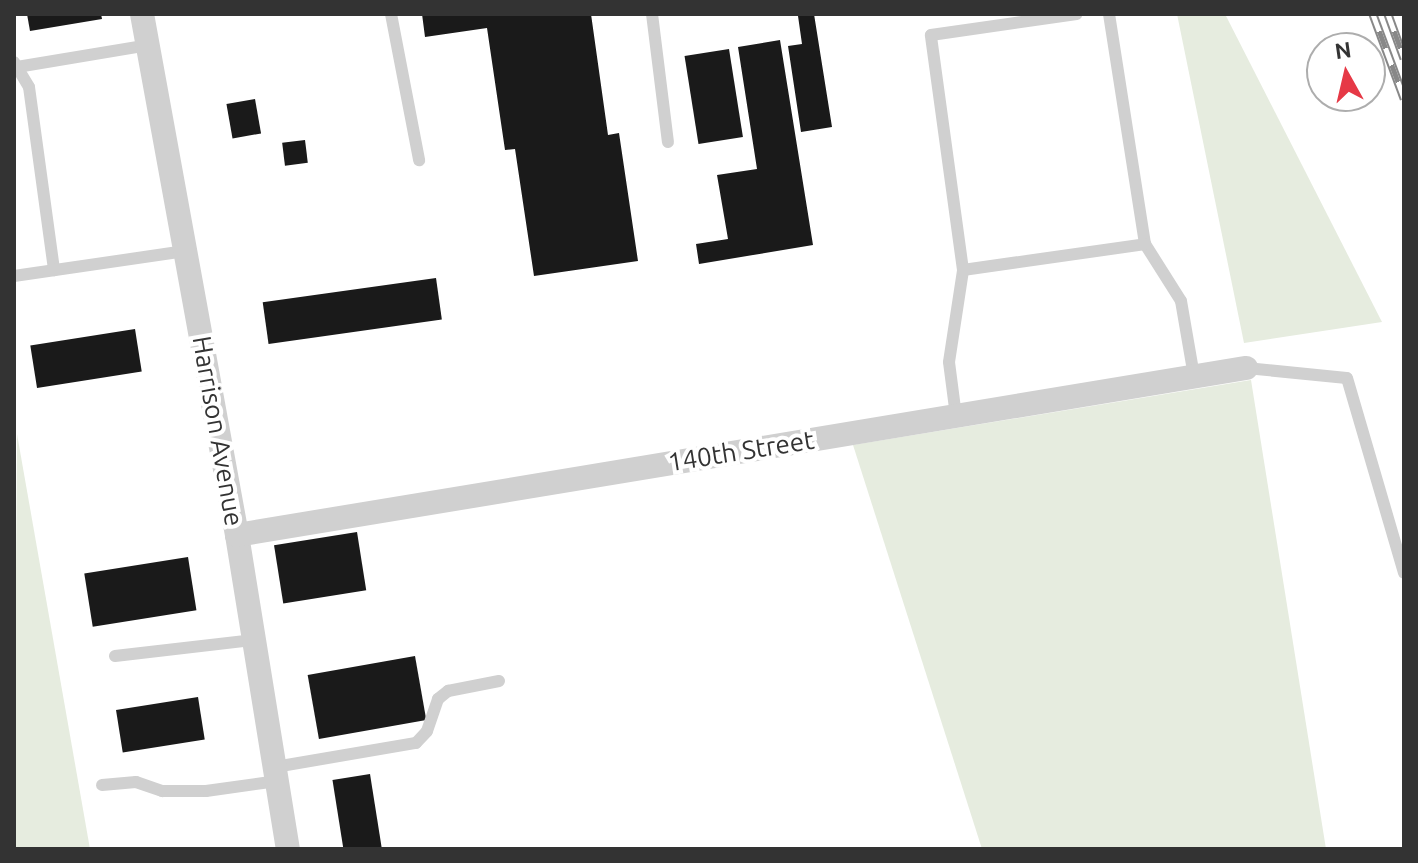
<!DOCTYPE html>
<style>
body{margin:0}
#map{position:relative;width:1418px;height:863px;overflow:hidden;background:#fff;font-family:Ubuntu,sans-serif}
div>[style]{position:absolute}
.green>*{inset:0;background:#e6ecdf}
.building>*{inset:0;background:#1a1a1a;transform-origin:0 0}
.lane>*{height:12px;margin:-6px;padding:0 6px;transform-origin:6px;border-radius:6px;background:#d0d0d0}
.street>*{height:24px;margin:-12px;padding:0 12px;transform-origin:12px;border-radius:12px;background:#d0d0d0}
.rail>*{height:9px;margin-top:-4.5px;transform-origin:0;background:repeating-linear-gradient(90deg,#fff 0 18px,#888 0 36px);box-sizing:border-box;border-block:2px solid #888}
span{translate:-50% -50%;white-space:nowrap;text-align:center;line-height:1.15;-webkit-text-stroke:8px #fff;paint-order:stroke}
.street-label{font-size:26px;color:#333}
.frame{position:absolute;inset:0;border:16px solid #333;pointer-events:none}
.north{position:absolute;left:1306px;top:32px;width:80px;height:80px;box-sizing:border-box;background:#fff;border:2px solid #adadad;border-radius:50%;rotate:352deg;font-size:22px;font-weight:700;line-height:32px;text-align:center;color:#333}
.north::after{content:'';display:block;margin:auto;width:28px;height:36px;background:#e63946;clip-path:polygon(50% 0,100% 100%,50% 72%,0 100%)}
</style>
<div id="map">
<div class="green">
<div style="clip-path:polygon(1177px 14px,1225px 14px,1382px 322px,1244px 343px)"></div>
<div style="clip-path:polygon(1251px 380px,1326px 849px,982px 849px,853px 445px)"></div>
<div style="clip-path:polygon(17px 434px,90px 849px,14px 849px)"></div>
</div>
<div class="building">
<div style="clip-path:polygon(27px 14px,101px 14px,102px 19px,30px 31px)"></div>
<div style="clip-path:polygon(422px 14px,591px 14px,608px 135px,619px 133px,638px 261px,534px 276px,515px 149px,505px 150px,487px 28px,425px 37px)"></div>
<div style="clip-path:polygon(814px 14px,832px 127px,801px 132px,788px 46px,802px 44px,798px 16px)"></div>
<div style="clip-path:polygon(780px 40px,813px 245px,699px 264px,696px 244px,728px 239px,717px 175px,757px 169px,738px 47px)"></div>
<div style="left:729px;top:49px;width:89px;height:45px;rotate:81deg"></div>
<div style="left:255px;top:99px;width:35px;height:29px;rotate:80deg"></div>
<div style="left:305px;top:140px;width:23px;height:23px;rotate:83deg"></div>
<div style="left:436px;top:278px;width:42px;height:175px;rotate:82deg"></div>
<div style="left:135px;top:329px;width:43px;height:106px;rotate:81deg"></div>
<div style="left:357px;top:532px;width:59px;height:84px;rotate:81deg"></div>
<div style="left:188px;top:557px;width:54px;height:105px;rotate:81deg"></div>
<div style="left:415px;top:656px;width:65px;height:109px;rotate:80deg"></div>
<div style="left:198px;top:697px;width:43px;height:83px;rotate:81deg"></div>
<div style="left:370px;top:774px;width:76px;height:38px;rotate:81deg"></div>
</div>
<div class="lane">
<div style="left:391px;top:14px;width:149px;rotate:79.1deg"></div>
<div style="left:652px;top:14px;width:129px;rotate:82.9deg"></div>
<div style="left:1109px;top:14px;width:233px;rotate:81.1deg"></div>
<div style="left:1145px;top:244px;width:67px;rotate:57.7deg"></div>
<div style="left:1181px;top:301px;width:76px;rotate:80.2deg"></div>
<div style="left:14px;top:62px;width:29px;rotate:59deg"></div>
<div style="left:29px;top:87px;width:185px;rotate:82.2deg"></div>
<div style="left:17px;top:67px;width:133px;rotate:-9.5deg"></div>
<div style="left:963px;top:270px;width:184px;rotate:-8.1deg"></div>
<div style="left:14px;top:276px;width:173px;rotate:-8.3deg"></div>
<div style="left:1246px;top:368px;width:101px;rotate:5.7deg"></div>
<div style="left:1347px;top:378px;width:203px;rotate:73.7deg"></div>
<div style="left:956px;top:416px;width:54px;rotate:-97.4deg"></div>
<div style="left:949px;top:362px;width:93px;rotate:-81.3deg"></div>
<div style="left:963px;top:270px;width:237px;rotate:-97.8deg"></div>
<div style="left:931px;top:35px;width:147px;rotate:-8.2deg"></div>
<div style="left:115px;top:656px;width:140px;rotate:-6.6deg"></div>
<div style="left:275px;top:767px;width:143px;rotate:-9.7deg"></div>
<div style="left:416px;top:743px;width:16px;rotate:-47deg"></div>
<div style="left:427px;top:731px;width:34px;rotate:-71deg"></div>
<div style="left:438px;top:699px;width:13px;rotate:-39deg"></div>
<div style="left:448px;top:691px;width:52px;rotate:-11.1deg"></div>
<div style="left:102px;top:785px;width:34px;rotate:-5deg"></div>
<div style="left:136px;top:782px;width:28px;rotate:19deg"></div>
<div style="left:162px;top:791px;width:44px"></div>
<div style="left:206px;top:791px;width:72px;rotate:-8deg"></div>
</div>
<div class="street">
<div style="left:142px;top:14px;width:530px;rotate:79.67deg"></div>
<div style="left:237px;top:535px;width:318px;rotate:80.8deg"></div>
<div style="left:237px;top:535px;width:1023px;rotate:-9.4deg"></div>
</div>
<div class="rail">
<div style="left:1373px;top:14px;width:90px;rotate:69.7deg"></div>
<div style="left:1388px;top:14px;width:47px;rotate:70deg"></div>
</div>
<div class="street-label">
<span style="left:218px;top:431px;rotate:80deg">Harrison Avenue</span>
<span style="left:741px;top:451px;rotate:-9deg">140th Street</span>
</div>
<div class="frame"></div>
<div class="north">N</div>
</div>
